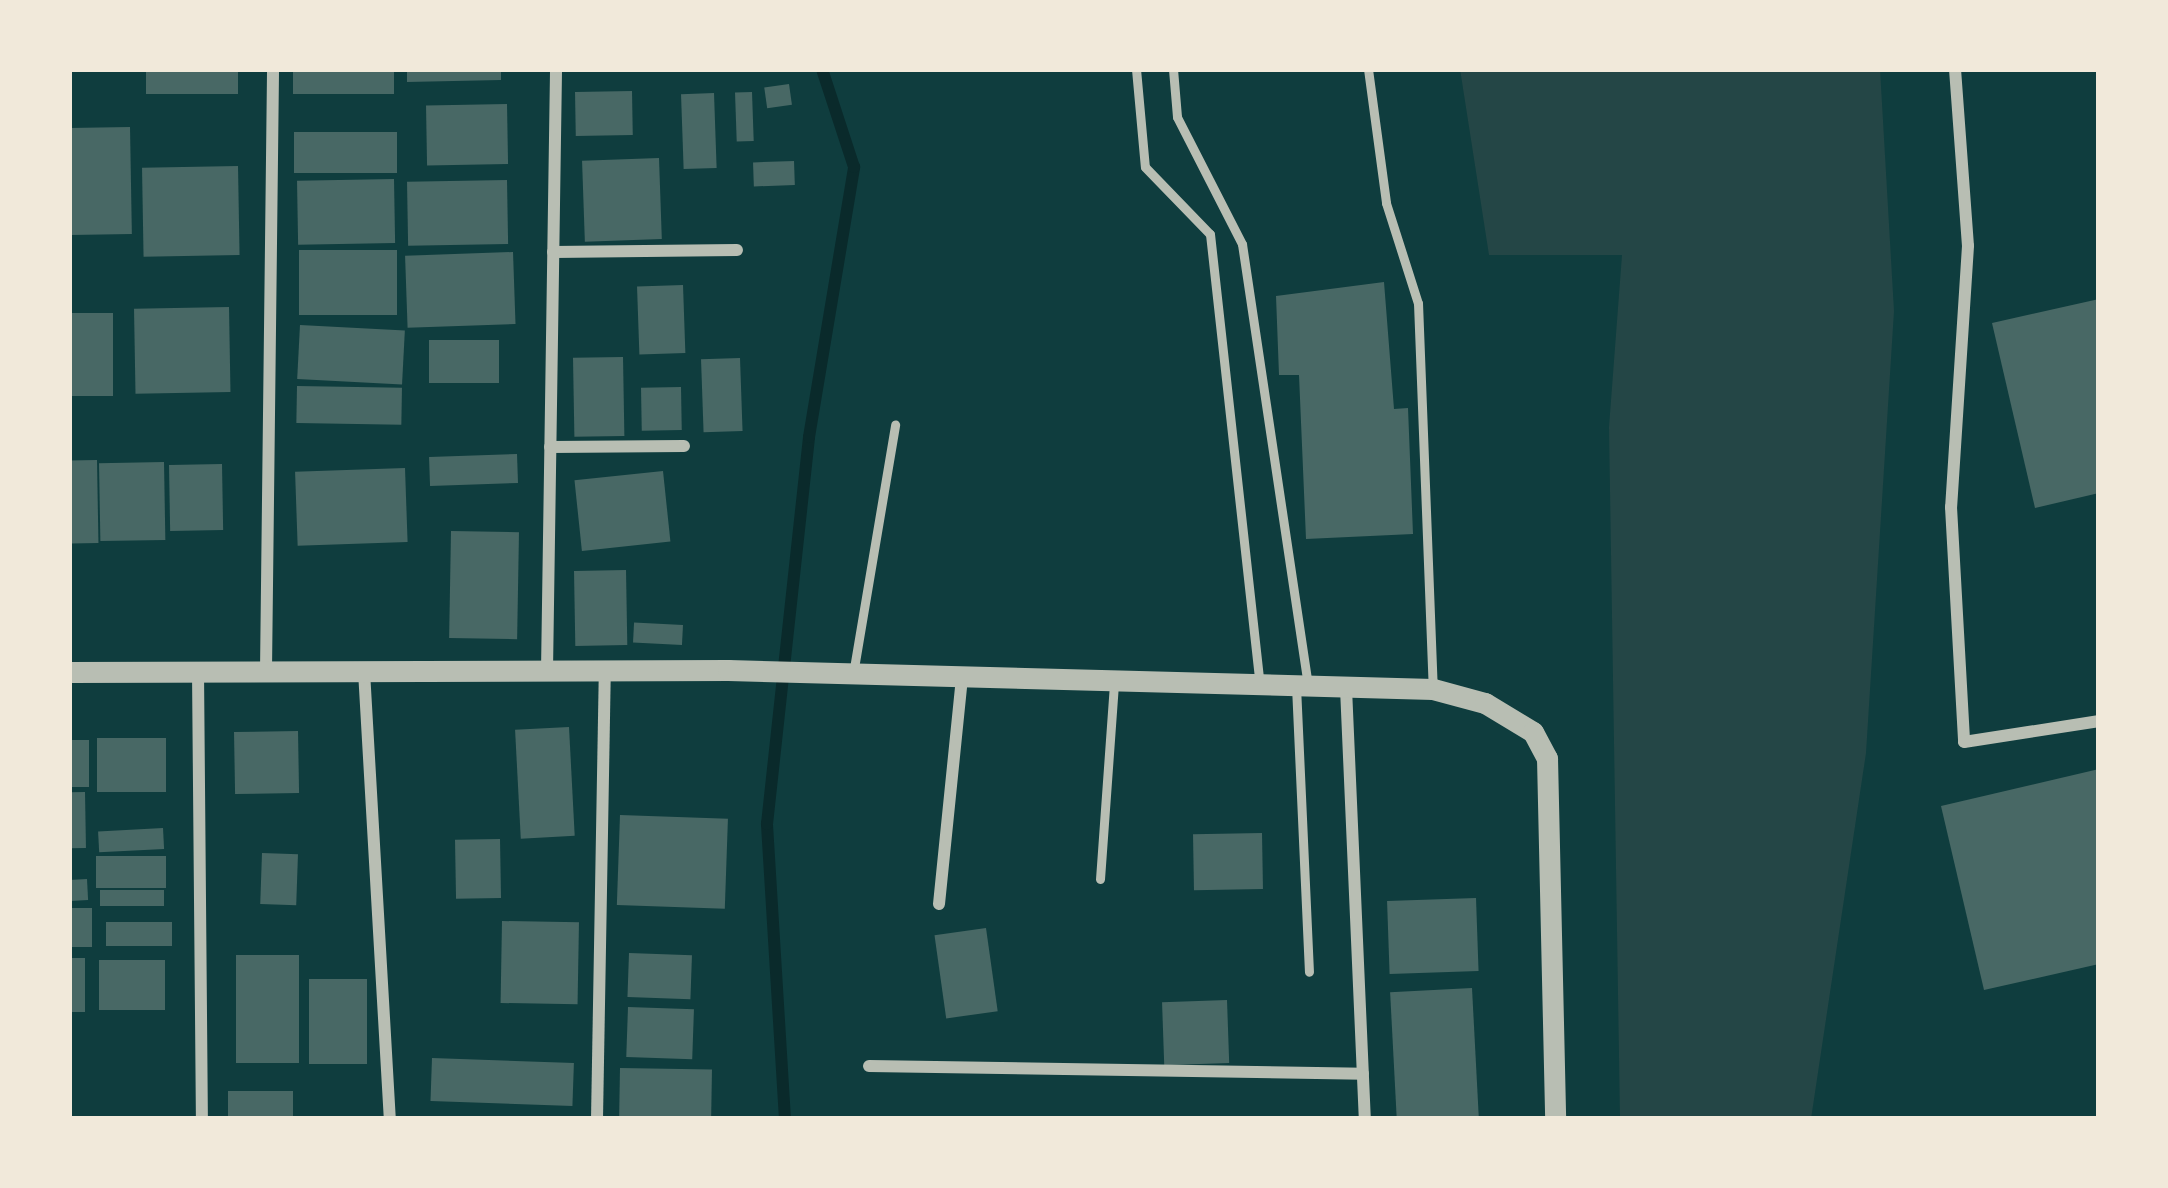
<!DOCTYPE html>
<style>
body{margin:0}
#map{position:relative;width:2168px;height:1188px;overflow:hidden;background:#0f3d3e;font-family:Lato,sans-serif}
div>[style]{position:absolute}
.green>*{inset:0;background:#244646}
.stream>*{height:12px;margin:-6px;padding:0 6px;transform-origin:6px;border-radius:6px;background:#0a2a2b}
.building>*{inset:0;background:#486865;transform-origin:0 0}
.service>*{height:9px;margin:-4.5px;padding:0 4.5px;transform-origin:4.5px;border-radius:4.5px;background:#b8beb3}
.minor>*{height:12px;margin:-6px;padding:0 6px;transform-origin:6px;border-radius:6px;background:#b8beb3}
.tertiary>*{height:21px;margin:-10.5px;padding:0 10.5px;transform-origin:10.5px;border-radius:10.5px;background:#b8beb3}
span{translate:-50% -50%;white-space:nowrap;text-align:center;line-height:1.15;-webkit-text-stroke:12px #f1e9da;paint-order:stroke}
.frame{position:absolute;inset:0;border:72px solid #f1e9da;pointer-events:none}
</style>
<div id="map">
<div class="green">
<div style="clip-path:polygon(1460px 69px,1880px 69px,1894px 311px,1866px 753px,1811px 1119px,1620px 1119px,1609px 427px,1622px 255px,1489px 255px)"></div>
</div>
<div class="stream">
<div style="left:785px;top:1119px;width:296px;rotate:-93.5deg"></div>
<div style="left:767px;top:824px;width:389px;rotate:-83.8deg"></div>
<div style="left:809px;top:437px;width:274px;rotate:-80.5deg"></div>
<div style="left:854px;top:167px;width:103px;rotate:-108.1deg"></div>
</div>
<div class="building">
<div style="left:146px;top:69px;width:92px;height:25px"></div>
<div style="left:293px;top:69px;width:101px;height:25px"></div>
<div style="clip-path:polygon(407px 69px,501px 69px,501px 80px,407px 82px)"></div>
<div style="left:789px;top:84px;width:21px;height:25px;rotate:82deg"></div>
<div style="left:632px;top:91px;width:44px;height:57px;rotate:89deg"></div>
<div style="left:752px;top:92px;width:49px;height:17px;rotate:88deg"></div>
<div style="left:714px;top:93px;width:75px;height:33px;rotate:88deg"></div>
<div style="left:507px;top:104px;width:60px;height:81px;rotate:89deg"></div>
<div style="left:130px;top:127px;width:107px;height:61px;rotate:89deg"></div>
<div style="left:397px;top:132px;width:41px;height:103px;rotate:90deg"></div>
<div style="left:659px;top:158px;width:81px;height:77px;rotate:88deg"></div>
<div style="left:794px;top:161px;width:24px;height:41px;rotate:88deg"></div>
<div style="left:238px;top:166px;width:89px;height:96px;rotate:89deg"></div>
<div style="left:394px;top:179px;width:64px;height:97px;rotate:89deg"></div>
<div style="left:507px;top:180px;width:64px;height:100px;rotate:89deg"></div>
<div style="left:299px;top:250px;width:98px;height:65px"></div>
<div style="left:513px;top:252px;width:72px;height:108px;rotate:88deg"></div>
<div style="clip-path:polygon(1384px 282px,1394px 409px,1408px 408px,1413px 534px,1306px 539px,1299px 375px,1279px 375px,1276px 296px)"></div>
<div style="left:683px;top:285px;width:68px;height:46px;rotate:88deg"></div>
<div style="clip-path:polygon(2099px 299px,2099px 493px,2035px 508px,1992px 323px)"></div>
<div style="left:229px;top:307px;width:85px;height:95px;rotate:89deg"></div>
<div style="left:69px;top:313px;width:44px;height:83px"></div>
<div style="left:300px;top:325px;width:105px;height:54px;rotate:3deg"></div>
<div style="left:429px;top:340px;width:70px;height:43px"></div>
<div style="left:623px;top:357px;width:79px;height:50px;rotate:89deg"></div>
<div style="left:740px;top:358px;width:73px;height:39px;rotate:88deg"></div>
<div style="left:297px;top:386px;width:105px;height:37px;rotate:1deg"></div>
<div style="left:681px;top:387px;width:43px;height:40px;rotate:89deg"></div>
<div style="left:517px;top:454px;width:29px;height:88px;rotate:88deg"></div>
<div style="left:97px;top:460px;width:83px;height:28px;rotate:89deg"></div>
<div style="left:164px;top:462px;width:78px;height:65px;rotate:89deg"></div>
<div style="left:222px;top:464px;width:66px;height:53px;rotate:89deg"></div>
<div style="left:405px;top:468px;width:74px;height:110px;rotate:88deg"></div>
<div style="left:663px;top:471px;width:71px;height:89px;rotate:84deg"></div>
<div style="left:451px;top:531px;width:68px;height:107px;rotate:1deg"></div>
<div style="left:626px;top:570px;width:75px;height:52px;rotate:89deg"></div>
<div style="left:683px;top:625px;width:20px;height:49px;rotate:93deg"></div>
<div style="left:569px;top:727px;width:109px;height:54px;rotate:87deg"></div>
<div style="left:298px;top:731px;width:62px;height:64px;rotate:89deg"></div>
<div style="left:166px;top:738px;width:54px;height:69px;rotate:90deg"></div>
<div style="left:69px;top:740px;width:20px;height:47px"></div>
<div style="clip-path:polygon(2099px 769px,2099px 964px,1984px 990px,1941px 806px)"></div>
<div style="left:85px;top:792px;width:56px;height:16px;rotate:89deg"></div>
<div style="left:620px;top:815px;width:108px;height:90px;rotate:2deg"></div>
<div style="left:163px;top:828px;width:21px;height:65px;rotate:87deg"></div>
<div style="left:1262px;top:833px;width:56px;height:69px;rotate:89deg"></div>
<div style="left:500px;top:839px;width:59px;height:45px;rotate:89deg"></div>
<div style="left:262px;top:853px;width:36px;height:51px;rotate:2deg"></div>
<div style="left:166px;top:856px;width:32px;height:70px;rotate:90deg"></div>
<div style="left:87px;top:879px;width:21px;height:18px;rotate:87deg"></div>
<div style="left:164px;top:890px;width:16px;height:64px;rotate:90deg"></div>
<div style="left:1476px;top:898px;width:73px;height:89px;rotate:88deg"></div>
<div style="left:71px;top:908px;width:21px;height:39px"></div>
<div style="left:502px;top:921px;width:77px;height:82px;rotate:1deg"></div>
<div style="left:172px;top:922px;width:24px;height:66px;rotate:90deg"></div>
<div style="left:986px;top:928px;width:84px;height:52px;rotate:82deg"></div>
<div style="left:629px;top:953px;width:63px;height:44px;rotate:2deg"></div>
<div style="left:299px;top:955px;width:108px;height:63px;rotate:90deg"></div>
<div style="left:69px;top:958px;width:16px;height:54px"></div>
<div style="left:165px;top:960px;width:50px;height:66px;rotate:90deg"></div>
<div style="left:367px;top:979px;width:85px;height:58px;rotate:90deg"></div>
<div style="left:1472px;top:988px;width:131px;height:82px;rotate:87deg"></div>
<div style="left:1227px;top:1000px;width:63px;height:65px;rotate:88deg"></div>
<div style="left:628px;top:1007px;width:66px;height:50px;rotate:2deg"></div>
<div style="left:432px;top:1058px;width:142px;height:43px;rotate:2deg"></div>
<div style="left:620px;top:1068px;width:92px;height:51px;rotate:1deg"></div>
<div style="left:293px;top:1091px;width:28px;height:65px;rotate:90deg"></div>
</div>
<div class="service">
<div style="left:1136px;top:69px;width:98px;rotate:84.8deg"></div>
<div style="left:1145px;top:167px;width:93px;rotate:45.9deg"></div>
<div style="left:1210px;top:234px;width:455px;rotate:83.7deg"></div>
<div style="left:1173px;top:69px;width:48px;rotate:85.2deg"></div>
<div style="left:1177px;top:117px;width:143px;rotate:62.9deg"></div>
<div style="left:1242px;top:244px;width:445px;rotate:81.5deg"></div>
<div style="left:1368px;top:69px;width:135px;rotate:82.3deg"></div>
<div style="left:1386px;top:203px;width:105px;rotate:72.3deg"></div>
<div style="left:1418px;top:303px;width:386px;rotate:87.8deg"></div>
<div style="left:853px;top:674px;width:253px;rotate:-80.4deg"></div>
<div style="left:1296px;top:686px;width:286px;rotate:87.4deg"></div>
<div style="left:1100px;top:879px;width:197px;rotate:-85.9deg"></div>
</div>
<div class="minor">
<div style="left:1955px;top:69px;width:177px;rotate:85.8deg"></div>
<div style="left:1968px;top:246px;width:262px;rotate:93.7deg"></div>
<div style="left:1951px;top:507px;width:235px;rotate:86.8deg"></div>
<div style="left:1964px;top:742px;width:137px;rotate:-8.8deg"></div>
<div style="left:553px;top:252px;width:184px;rotate:-0.6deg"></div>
<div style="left:550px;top:447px;width:134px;rotate:-0.4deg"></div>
<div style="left:198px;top:671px;width:448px;rotate:89.5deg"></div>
<div style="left:266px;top:671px;width:602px;rotate:-89.33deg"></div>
<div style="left:364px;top:671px;width:449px;rotate:86.7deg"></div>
<div style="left:547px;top:671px;width:602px;rotate:-89.14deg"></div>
<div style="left:1346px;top:688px;width:431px;rotate:87.5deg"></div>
<div style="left:939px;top:904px;width:227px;rotate:-84.2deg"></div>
<div style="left:869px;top:1066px;width:494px;rotate:0.9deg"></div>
<div style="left:597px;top:1119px;width:449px;rotate:-89deg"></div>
</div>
<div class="tertiary">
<div style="left:69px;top:672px;width:659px;rotate:-0.17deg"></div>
<div style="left:728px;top:670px;width:705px;rotate:1.54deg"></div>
<div style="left:1433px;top:689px;width:54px;rotate:15.1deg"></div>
<div style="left:1485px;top:703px;width:56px;rotate:31.1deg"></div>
<div style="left:1533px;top:732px;width:30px;rotate:62deg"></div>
<div style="left:1547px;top:758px;width:361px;rotate:88.7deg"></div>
</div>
<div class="frame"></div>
</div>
